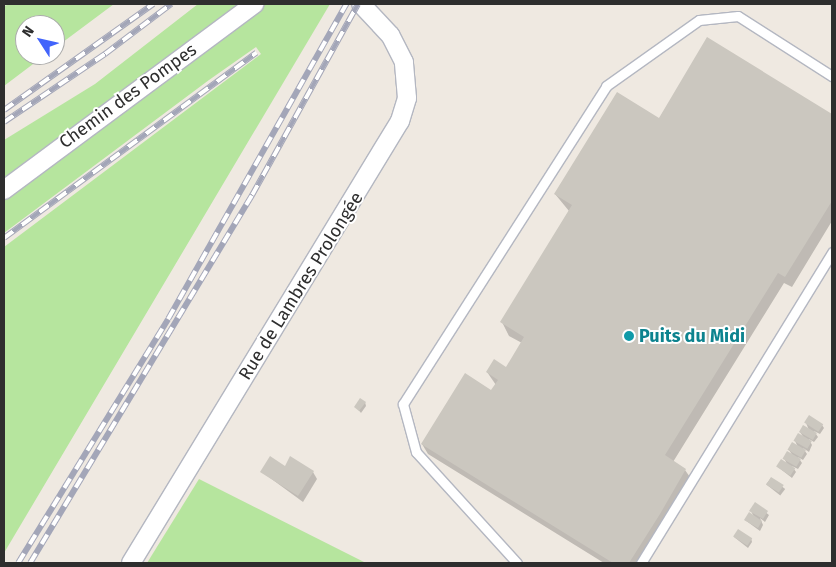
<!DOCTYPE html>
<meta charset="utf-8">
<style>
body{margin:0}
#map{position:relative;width:836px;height:567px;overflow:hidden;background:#efe9e1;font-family:"Fira Sans",sans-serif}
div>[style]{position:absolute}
.green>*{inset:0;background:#b6e59e}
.shadow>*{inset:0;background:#0003;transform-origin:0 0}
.building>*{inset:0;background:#cbc7bf;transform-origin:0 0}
.roads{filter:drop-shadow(1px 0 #b4b7c1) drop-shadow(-1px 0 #b4b7c1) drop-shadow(0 1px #b4b7c1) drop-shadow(0 -1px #b4b7c1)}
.lane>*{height:9px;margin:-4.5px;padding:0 4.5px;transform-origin:4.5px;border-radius:4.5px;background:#fff}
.street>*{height:18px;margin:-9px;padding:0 9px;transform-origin:9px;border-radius:9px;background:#fff}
.rail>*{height:5.5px;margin-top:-2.75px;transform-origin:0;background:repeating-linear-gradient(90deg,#fff 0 11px,#a3a6b8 0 22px);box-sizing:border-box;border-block:1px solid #a3a6b8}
.dots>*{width:14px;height:14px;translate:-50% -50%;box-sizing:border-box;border:2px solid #fff;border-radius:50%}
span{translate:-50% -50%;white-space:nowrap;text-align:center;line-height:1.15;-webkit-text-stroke:4px #fff;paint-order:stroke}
.street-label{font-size:18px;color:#2e2e2e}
.culture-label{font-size:18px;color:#0d838f;font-weight:700}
.left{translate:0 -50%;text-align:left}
.frame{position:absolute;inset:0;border:5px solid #2e2e2e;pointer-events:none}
.north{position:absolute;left:15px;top:15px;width:50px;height:50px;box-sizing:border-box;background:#fff;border:1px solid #ababab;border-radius:50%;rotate:305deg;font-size:14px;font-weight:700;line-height:20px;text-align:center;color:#2e2e2e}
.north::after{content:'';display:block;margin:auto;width:18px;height:22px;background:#4264fb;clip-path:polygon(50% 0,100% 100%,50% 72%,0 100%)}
</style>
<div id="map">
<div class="green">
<div style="clip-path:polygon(11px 4px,114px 4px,55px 48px,55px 25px,25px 25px,25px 55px,45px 55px,4px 86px,4px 6px)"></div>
<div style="clip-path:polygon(198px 4px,330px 4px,4px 553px,4px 247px,261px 54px,256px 47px,209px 80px,4px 233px,4px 140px,95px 84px)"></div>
<div style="clip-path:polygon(199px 479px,366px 563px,147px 563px)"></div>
</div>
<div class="shadow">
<div style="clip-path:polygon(708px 39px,832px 115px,832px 221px,792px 287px,784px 283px,673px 462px,685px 470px,692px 480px,641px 563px,604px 563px,428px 454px,422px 444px,492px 391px,496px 385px,487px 372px,506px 368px,522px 343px,509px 336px,502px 322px,569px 211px,555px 194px,659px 119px)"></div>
<div style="clip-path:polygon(365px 402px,366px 406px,361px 413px,356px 407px)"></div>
<div style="clip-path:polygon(806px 423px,822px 425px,824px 428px,820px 434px,814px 431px,818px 437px,814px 442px,809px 439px,812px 445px,809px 452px,803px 448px,807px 454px,803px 460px,798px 457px,802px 463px,798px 469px,792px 466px,796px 472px,792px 478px,778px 467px,787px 464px,784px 458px,793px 456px,789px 450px,798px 447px,795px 441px,804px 438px,800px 432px,809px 430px)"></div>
<div style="clip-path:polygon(262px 472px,313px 472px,317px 479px,303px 502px)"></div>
<div style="left:771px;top:478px;width:18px;height:8px;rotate:38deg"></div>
<div style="clip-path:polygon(755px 504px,769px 515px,765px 522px,760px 518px,763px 525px,760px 531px,745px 520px,754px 517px,751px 511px)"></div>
<div style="clip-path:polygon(734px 537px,751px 538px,752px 542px,748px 548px)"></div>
</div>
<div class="building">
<div style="clip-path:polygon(707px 37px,832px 114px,832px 201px,785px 277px,778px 273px,665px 455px,686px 469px,660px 514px,629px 563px,613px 563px,421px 444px,465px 373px,491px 390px,498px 380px,486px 372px,494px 359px,506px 367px,524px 337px,500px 322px,572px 205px,554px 194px,617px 92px,659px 118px)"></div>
<div style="clip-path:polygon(360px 398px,366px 402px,359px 411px,354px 407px)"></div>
<div style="left:809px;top:415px;width:17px;height:9px;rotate:33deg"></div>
<div style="left:803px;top:425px;width:16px;height:8px;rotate:30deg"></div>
<div style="left:798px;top:433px;width:16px;height:9px;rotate:30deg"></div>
<div style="left:792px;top:442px;width:16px;height:9px;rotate:30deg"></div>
<div style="left:787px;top:451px;width:16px;height:9px;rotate:30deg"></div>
<div style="clip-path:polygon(270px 456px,285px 466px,290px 456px,314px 471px,298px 496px,260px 472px)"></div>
<div style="left:781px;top:459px;width:17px;height:9px;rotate:33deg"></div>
<div style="left:771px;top:477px;width:15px;height:9px;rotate:32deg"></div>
<div style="clip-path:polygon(755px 502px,768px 511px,763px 519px,749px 511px)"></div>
<div style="clip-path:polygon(749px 512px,762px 521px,758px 528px,744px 520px)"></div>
<div style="left:738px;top:529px;width:17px;height:9px;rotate:33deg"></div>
</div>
<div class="roads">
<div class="lane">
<div style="left:517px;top:563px;width:150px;rotate:-132.3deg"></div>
<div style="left:416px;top:452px;width:50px;rotate:-105.2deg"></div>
<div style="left:403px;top:404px;width:377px;rotate:-57.4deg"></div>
<div style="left:606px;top:86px;width:114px;rotate:-35.4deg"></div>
<div style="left:699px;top:20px;width:39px;rotate:-6deg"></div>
<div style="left:738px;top:16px;width:112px;rotate:32.6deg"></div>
<div style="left:641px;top:563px;width:365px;rotate:-58.4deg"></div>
</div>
<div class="street">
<div style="left:4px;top:190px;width:312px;rotate:-36.6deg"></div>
<div style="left:131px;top:563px;width:517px;rotate:-58.68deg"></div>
<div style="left:400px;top:121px;width:24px;rotate:-73deg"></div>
<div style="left:407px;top:98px;width:36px;rotate:-95deg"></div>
<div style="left:404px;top:62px;width:30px;rotate:-117deg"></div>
<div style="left:390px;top:35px;width:42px;rotate:-133.1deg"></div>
</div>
</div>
<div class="rail">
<div style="left:4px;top:110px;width:183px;rotate:-35.4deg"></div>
<div style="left:4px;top:122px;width:122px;rotate:-34deg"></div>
<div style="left:105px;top:54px;width:83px;rotate:-37.1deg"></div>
<div style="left:4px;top:238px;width:313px;rotate:-36.3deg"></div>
<div style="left:18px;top:563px;width:286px;rotate:-58.4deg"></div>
<div style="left:168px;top:319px;width:362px;rotate:-60.5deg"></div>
<div style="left:30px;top:563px;width:430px;rotate:-58.9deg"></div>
<div style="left:252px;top:195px;width:218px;rotate:-61deg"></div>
</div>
<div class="dots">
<div style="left:629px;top:336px;background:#0f9aa8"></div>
</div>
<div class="street-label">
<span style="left:128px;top:96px;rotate:-36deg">Chemin des Pompes</span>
<span style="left:301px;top:286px;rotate:-58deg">Rue de Lambres Prolongée</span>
</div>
<div class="culture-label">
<span class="left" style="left:639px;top:336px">Puits du Midi</span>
</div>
<div class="frame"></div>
<div class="north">N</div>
</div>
